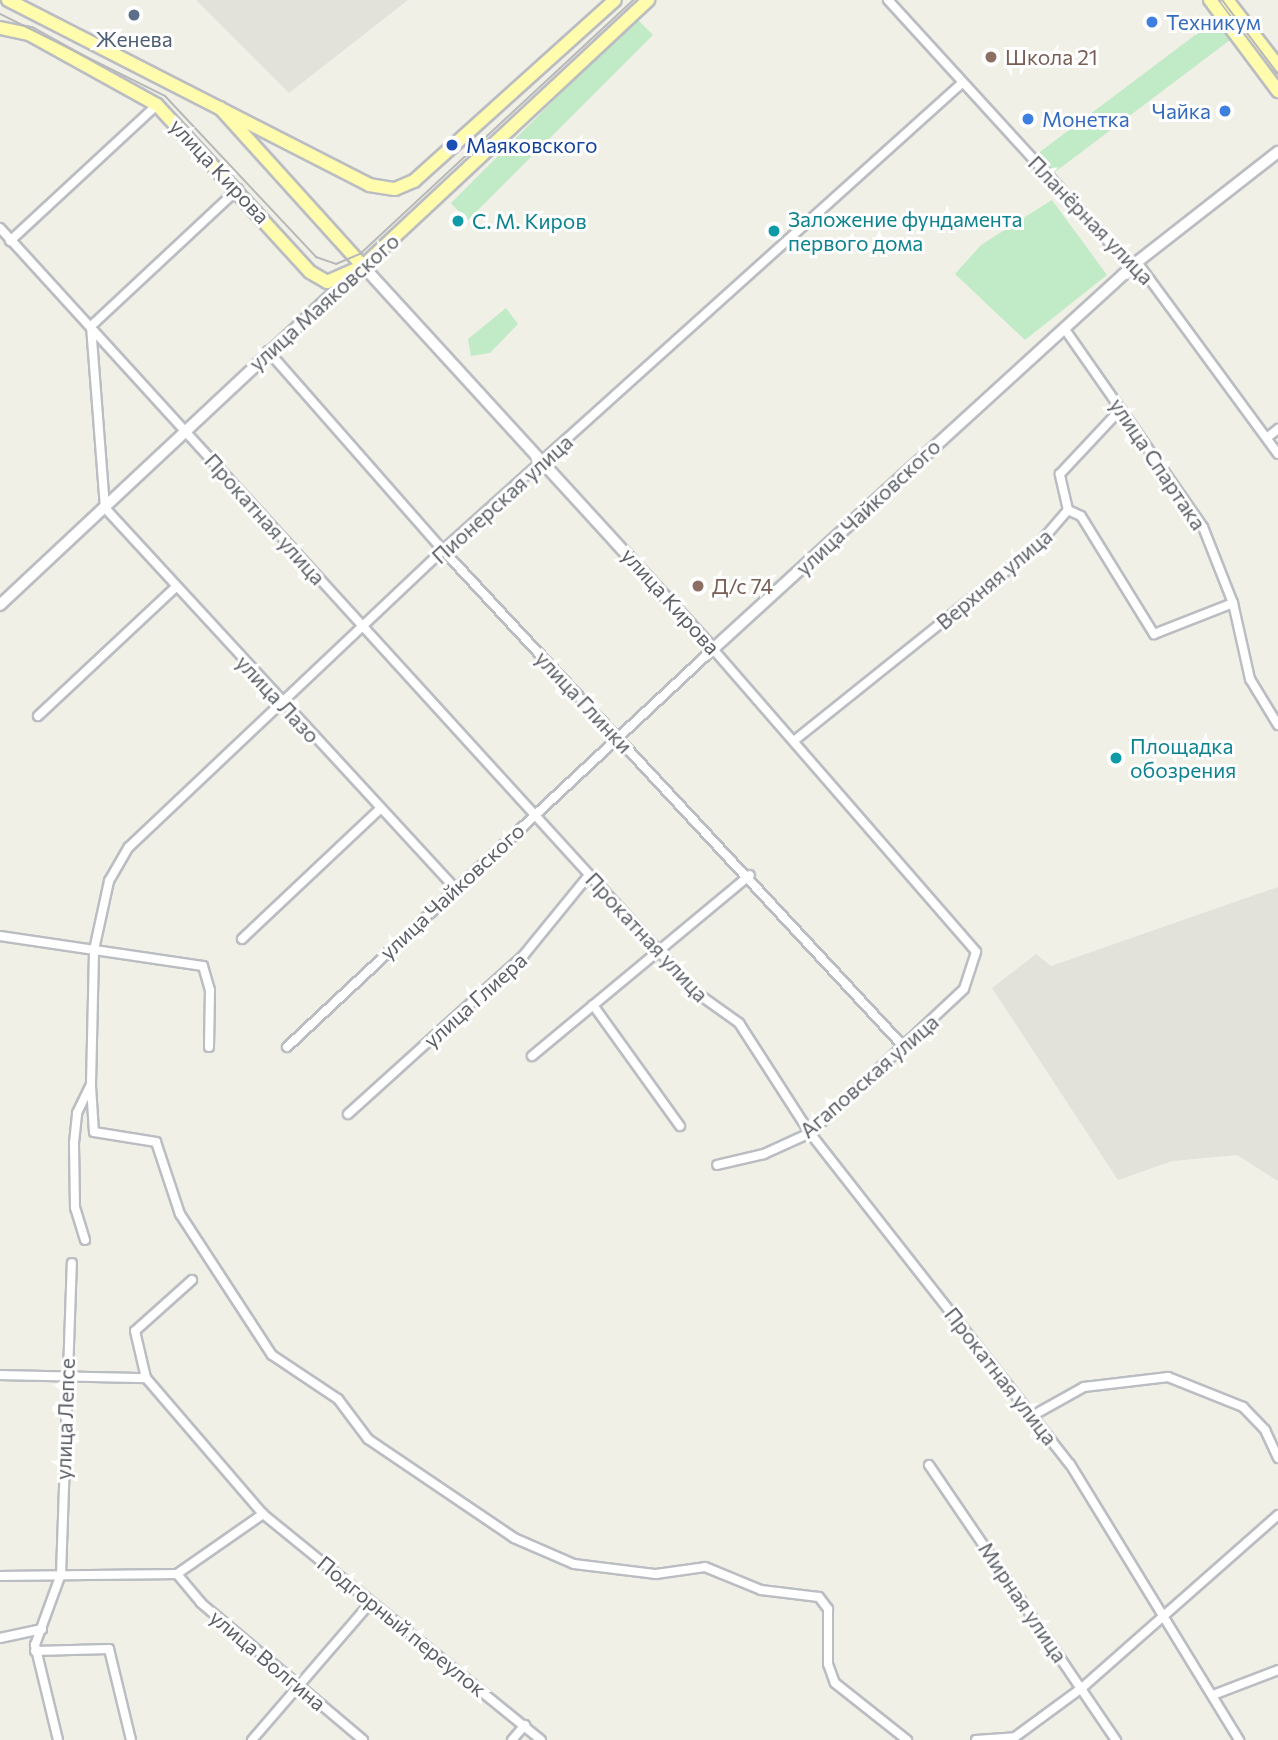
<!DOCTYPE html>
<meta charset="utf-8">
<style>
body{margin:0}
#map{position:relative;width:1278px;height:1740px;overflow:hidden;background:#f1f0e6;font-family:Commissioner,sans-serif}
div>[style]{position:absolute}
.industrial>*{inset:0;background:#e2e1da}
.green>*{inset:0;background:#c1eac6;transform-origin:0 0}
.roads{filter:drop-shadow(2px 0 #babdc2) drop-shadow(-2px 0 #babdc2) drop-shadow(0 2px #babdc2) drop-shadow(0 -2px #babdc2)}
.street>*{height:8px;margin:-4px;padding:0 4px;transform-origin:4px;border-radius:4px;background:#fff}
.secondary>*{height:10px;margin:-5px;padding:0 5px;transform-origin:5px;border-radius:5px;background:#fff}
.primary>*{height:12px;margin:-6px;padding:0 6px;transform-origin:6px;border-radius:6px;background:#fffcad}
.tram>*{height:2px;margin:-1px;padding:0 1px;transform-origin:1px;border-radius:1px;background:#b7b8b8}
.dots>*{width:19px;height:19px;translate:-50% -50%;box-sizing:border-box;border:4px solid #fff;border-radius:50%}
span{translate:-50% -50%;white-space:nowrap;text-align:center;line-height:1.15;-webkit-text-stroke:6px #fff;paint-order:stroke}
.shop-label{font-size:21px;color:#366cbe}
.left{translate:0 -50%;text-align:left}
.right{translate:-100% -50%;text-align:right}
.service-label{font-size:21px;color:#4e5e75}
.education-label{font-size:21px;color:#785e54}
.transit-label{font-size:21px;color:#164399}
.street-label{font-size:21px;color:#5d6167}
.culture-label{font-size:21px;color:#0d838f}
</style>
<div id="map">
<div class="industrial">
<div style="clip-path:polygon(196px 0,408px 0,289px 93px)"></div>
<div style="clip-path:polygon(1278px 887px,1278px 1181px,1237px 1155px,1172px 1161px,1118px 1180px,992px 988px,1036px 954px,1051px 966px)"></div>
</div>
<div class="green">
<div style="left:636px;top:18px;width:24px;height:262px;rotate:45deg"></div>
<div style="left:1215px;top:20px;width:25px;height:223px;rotate:53deg"></div>
<div style="clip-path:polygon(1052px 200px,1107px 275px,1025px 340px,955px 274px,981px 245px)"></div>
<div style="clip-path:polygon(506px 308px,518px 324px,490px 353px,471px 356px,468px 339px)"></div>
</div>
<div class="roads">
<div class="street">
<div style="left:888px;top:0;width:352px;rotate:47.6deg"></div>
<div style="left:1125px;top:260px;width:12px;rotate:9deg"></div>
<div style="left:1137px;top:262px;width:238px;rotate:53.7deg"></div>
<div style="left:238px;top:189px;width:201px;rotate:137deg"></div>
<div style="left:91px;top:326px;width:183px;rotate:85.6deg"></div>
<div style="left:105px;top:508px;width:515px;rotate:47.36deg"></div>
<div style="left:0;top:228px;width:1035px;rotate:47.66deg"></div>
<div style="left:697px;top:993px;width:52px;rotate:35.5deg"></div>
<div style="left:739px;top:1023px;width:131px;rotate:57.2deg"></div>
<div style="left:810px;top:1133px;width:421px;rotate:51.9deg"></div>
<div style="left:1070px;top:1464px;width:324px;rotate:58.5deg"></div>
<div style="left:10px;top:241px;width:200px;rotate:-42.8deg"></div>
<div style="left:1064px;top:328px;width:243px;rotate:55.1deg"></div>
<div style="left:1203px;top:527px;width:82px;rotate:68.5deg"></div>
<div style="left:1233px;top:603px;width:78px;rotate:77.4deg"></div>
<div style="left:1250px;top:679px;width:54px;rotate:58.7deg"></div>
<div style="left:268px;top:351px;width:265px;rotate:48.7deg"></div>
<div style="left:443px;top:550px;width:679px;rotate:47.15deg"></div>
<div style="left:1268px;top:437px;width:13px;rotate:-39deg"></div>
<div style="left:1068px;top:510px;width:37px;rotate:-103deg"></div>
<div style="left:1060px;top:474px;width:85px;rotate:-46.9deg"></div>
<div style="left:38px;top:716px;width:187px;rotate:-43.1deg"></div>
<div style="left:795px;top:740px;width:309px;rotate:-38.7deg"></div>
<div style="left:1036px;top:547px;width:49px;rotate:-49.1deg"></div>
<div style="left:1068px;top:510px;width:14px;rotate:25deg"></div>
<div style="left:1081px;top:516px;width:139px;rotate:58.3deg"></div>
<div style="left:1154px;top:634px;width:85px;rotate:-21.4deg"></div>
<div style="left:0;top:936px;width:205px;rotate:8.4deg"></div>
<div style="left:203px;top:966px;width:25px;rotate:74deg"></div>
<div style="left:210px;top:990px;width:57px;rotate:91deg"></div>
<div style="left:242px;top:939px;width:191px;rotate:-43.3deg"></div>
<div style="left:593px;top:1005px;width:149px;rotate:54.3deg"></div>
<div style="left:287px;top:1047px;width:583px;rotate:-43.05deg"></div>
<div style="left:713px;top:649px;width:401px;rotate:49deg"></div>
<div style="left:976px;top:952px;width:39px;rotate:108deg"></div>
<div style="left:964px;top:989px;width:211px;rotate:136.9deg"></div>
<div style="left:810px;top:1133px;width:51px;rotate:155.5deg"></div>
<div style="left:764px;top:1154px;width:48px;rotate:166.8deg"></div>
<div style="left:532px;top:1056px;width:283px;rotate:-39.7deg"></div>
<div style="left:91px;top:1086px;width:46px;rotate:86.3deg"></div>
<div style="left:94px;top:1132px;width:63px;rotate:9.2deg"></div>
<div style="left:156px;top:1142px;width:76px;rotate:71.6deg"></div>
<div style="left:180px;top:1214px;width:168px;rotate:56.9deg"></div>
<div style="left:272px;top:1355px;width:79px;rotate:33.7deg"></div>
<div style="left:338px;top:1399px;width:50px;rotate:53.1deg"></div>
<div style="left:368px;top:1439px;width:176px;rotate:34.1deg"></div>
<div style="left:514px;top:1538px;width:65px;rotate:23.4deg"></div>
<div style="left:574px;top:1564px;width:83px;rotate:7deg"></div>
<div style="left:656px;top:1574px;width:49px;rotate:-8.1deg"></div>
<div style="left:705px;top:1567px;width:61px;rotate:22.3deg"></div>
<div style="left:761px;top:1590px;width:58px;rotate:6.9deg"></div>
<div style="left:819px;top:1597px;width:15px;rotate:53deg"></div>
<div style="left:828px;top:1609px;width:55px;rotate:90deg"></div>
<div style="left:828px;top:1664px;width:20px;rotate:70deg"></div>
<div style="left:835px;top:1683px;width:92px;rotate:38.4deg"></div>
<div style="left:348px;top:1114px;width:236px;rotate:-42.1deg"></div>
<div style="left:523px;top:956px;width:104px;rotate:-50.8deg"></div>
<div style="left:85px;top:1240px;width:34px;rotate:-107deg"></div>
<div style="left:75px;top:1208px;width:65px;rotate:-90.9deg"></div>
<div style="left:74px;top:1143px;width:30px;rotate:-84deg"></div>
<div style="left:77px;top:1113px;width:32px;rotate:-64deg"></div>
<div style="left:91px;top:1084px;width:134px;rotate:-88.7deg"></div>
<div style="left:94px;top:950px;width:71px;rotate:-77.7deg"></div>
<div style="left:109px;top:881px;width:39px;rotate:-60deg"></div>
<div style="left:129px;top:847px;width:432px;rotate:-43.4deg"></div>
<div style="left:443px;top:550px;width:698px;rotate:-41.98deg"></div>
<div style="left:192px;top:1280px;width:76px;rotate:138.2deg"></div>
<div style="left:135px;top:1331px;width:48px;rotate:76.8deg"></div>
<div style="left:146px;top:1378px;width:179px;rotate:49.3deg"></div>
<div style="left:263px;top:1514px;width:358px;rotate:39.1deg"></div>
<div style="left:0;top:1375px;width:146px;rotate:1.2deg"></div>
<div style="left:1032px;top:1416px;width:60px;rotate:-29.1deg"></div>
<div style="left:1084px;top:1387px;width:85px;rotate:-6.8deg"></div>
<div style="left:1168px;top:1377px;width:81px;rotate:21.8deg"></div>
<div style="left:1243px;top:1407px;width:32px;rotate:46deg"></div>
<div style="left:1265px;top:1430px;width:31px;rotate:65deg"></div>
<div style="left:929px;top:1465px;width:333px;rotate:55.8deg"></div>
<div style="left:177px;top:1574px;width:38px;rotate:50deg"></div>
<div style="left:201px;top:1603px;width:212px;rotate:40.2deg"></div>
<div style="left:0;top:1576px;width:177px;rotate:-0.6deg"></div>
<div style="left:177px;top:1574px;width:105px;rotate:-34.9deg"></div>
<div style="left:0;top:1638px;width:43px;rotate:-12.1deg"></div>
<div style="left:35px;top:1651px;width:74px;rotate:-1.5deg"></div>
<div style="left:109px;top:1649px;width:94px;rotate:76.4deg"></div>
<div style="left:1213px;top:1695px;width:70px;rotate:-21deg"></div>
<div style="left:58px;top:1740px;width:98px;rotate:-103.6deg"></div>
<div style="left:35px;top:1645px;width:76px;rotate:-69.9deg"></div>
<div style="left:61px;top:1574px;width:311px;rotate:-88deg"></div>
<div style="left:252px;top:1740px;width:182px;rotate:-49.2deg"></div>
<div style="left:512px;top:1740px;width:20px;rotate:-49deg"></div>
<div style="left:976px;top:1740px;width:39px;rotate:-4deg"></div>
<div style="left:1015px;top:1737px;width:84px;rotate:-36.3deg"></div>
<div style="left:1083px;top:1687px;width:260px;rotate:-41.4deg"></div>
</div>
<div class="secondary">
<div style="left:363px;top:266px;width:519px;rotate:47.58deg"></div>
<div style="left:713px;top:649px;width:574px;rotate:-42.39deg"></div>
<div style="left:1137px;top:262px;width:179px;rotate:-38deg"></div>
<div style="left:0;top:605px;width:485px;rotate:-43.1deg"></div>
</div>
<div class="primary">
<div style="left:8px;top:0;width:406px;rotate:27.1deg"></div>
<div style="left:369px;top:185px;width:26px;rotate:9deg"></div>
<div style="left:395px;top:189px;width:21px;rotate:-23deg"></div>
<div style="left:414px;top:181px;width:270px;rotate:-42deg"></div>
<div style="left:1210px;top:0;width:114px;rotate:53.2deg"></div>
<div style="left:1227px;top:0;width:83px;rotate:52.3deg"></div>
<div style="left:0;top:28px;width:30px;rotate:12deg"></div>
<div style="left:29px;top:34px;width:146px;rotate:29deg"></div>
<div style="left:157px;top:105px;width:226px;rotate:47.5deg"></div>
<div style="left:310px;top:272px;width:20px;rotate:30deg"></div>
<div style="left:327px;top:282px;width:39px;rotate:-24deg"></div>
<div style="left:363px;top:266px;width:390px;rotate:-43deg"></div>
<div style="left:220px;top:108px;width:213px;rotate:47.9deg"></div>
</div>
</div>
<div class="tram">
<div style="left:1222px;top:0;width:93px;rotate:52.9deg"></div>
<div style="left:0;top:14px;width:184px;rotate:26.4deg"></div>
<div style="left:165px;top:96px;width:221px;rotate:46.8deg"></div>
<div style="left:316px;top:257px;width:21px;rotate:19deg"></div>
<div style="left:336px;top:264px;width:26px;rotate:-23deg"></div>
<div style="left:360px;top:254px;width:373px;rotate:-42.9deg"></div>
</div>
<div class="dots">
<div style="left:134px;top:15px;background:#5c6f8a"></div>
<div style="left:1152px;top:22px;background:#3f7fe0"></div>
<div style="left:991px;top:57px;background:#8d6e63"></div>
<div style="left:1225px;top:111px;background:#3f7fe0"></div>
<div style="left:1028px;top:119px;background:#3f7fe0"></div>
<div style="left:452px;top:145px;background:#1a4fb4"></div>
<div style="left:458px;top:221px;background:#0f9aa8"></div>
<div style="left:774px;top:231px;background:#0f9aa8"></div>
<div style="left:698px;top:586px;background:#8d6e63"></div>
<div style="left:1116px;top:758px;background:#0f9aa8"></div>
</div>
<div class="shop-label">
<span class="left" style="left:1166px;top:22px">Техникум</span>
<span class="right" style="left:1211px;top:111px">Чайка</span>
<span class="left" style="left:1042px;top:119px">Монетка</span>
</div>
<div class="service-label">
<span style="left:134px;top:39px">Женева</span>
</div>
<div class="education-label">
<span class="left" style="left:1005px;top:57px">Школа 21</span>
<span class="left" style="left:712px;top:586px">Д/с 74</span>
</div>
<div class="transit-label">
<span class="left" style="left:466px;top:145px">Маяковского</span>
</div>
<div class="street-label">
<span style="left:220px;top:171px;rotate:47deg">улица Кирова</span>
<span style="left:1091px;top:220px;rotate:46deg">Планёрная улица</span>
<span style="left:324px;top:302px;rotate:-42deg">улица Маяковского</span>
<span style="left:1158px;top:464px;rotate:56deg">улица Спартака</span>
<span style="left:502px;top:499px;rotate:-42deg">Пионерская улица</span>
<span style="left:868px;top:507px;rotate:-43deg">улица Чайковского</span>
<span style="left:265px;top:519px;rotate:48deg">Прокатная улица</span>
<span style="left:994px;top:579px;rotate:-40deg">Верхняя улица</span>
<span style="left:671px;top:601px;rotate:48deg">улица Кирова</span>
<span style="left:278px;top:699px;rotate:47deg">улица Лазо</span>
<span style="left:584px;top:702px;rotate:47deg">улица Глинки</span>
<span style="left:452px;top:891px;rotate:-43deg">улица Чайковского</span>
<span style="left:647px;top:937px;rotate:47deg">Прокатная улица</span>
<span style="left:475px;top:1000px;rotate:-42deg">улица Глиера</span>
<span style="left:869px;top:1076px;rotate:-41deg">Агаповская улица</span>
<span style="left:1001px;top:1376px;rotate:52deg">Прокатная улица</span>
<span style="left:65px;top:1419px;rotate:-88deg">улица Лепсе</span>
<span style="left:1023px;top:1602px;rotate:56deg">Мирная улица</span>
<span style="left:402px;top:1626px;rotate:39deg">Подгорный переулок</span>
<span style="left:268px;top:1660px;rotate:40deg">улица Волгина</span>
</div>
<div class="culture-label">
<span class="left" style="left:788px;top:231px">Заложение фундамента<br>первого дома</span>
<span class="left" style="left:472px;top:221px">С. М. Киров</span>
<span class="left" style="left:1130px;top:758px">Площадка<br>обозрения</span>
</div>
</div>
